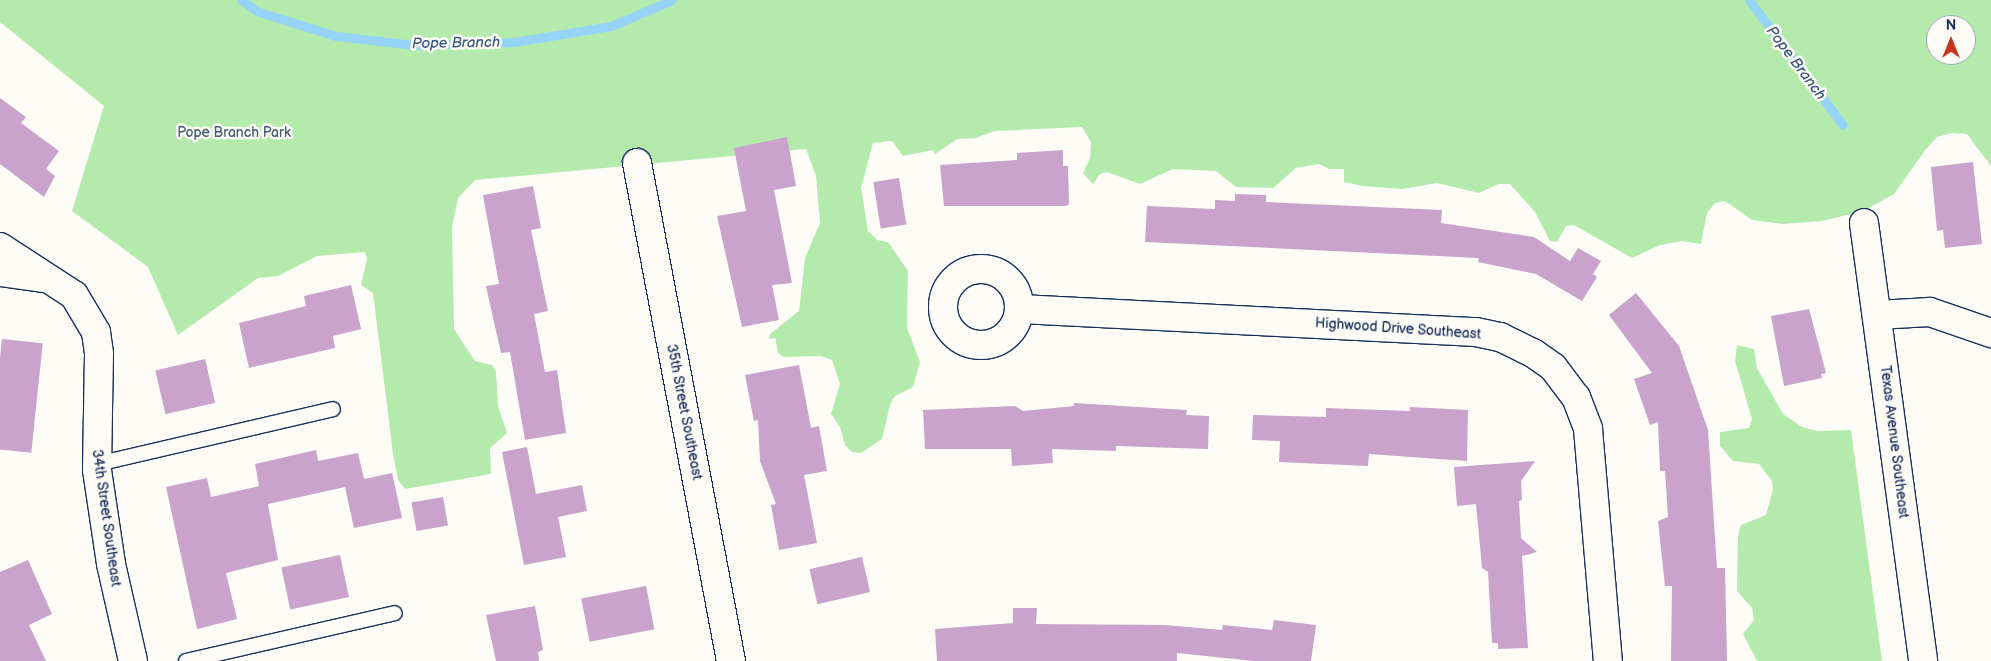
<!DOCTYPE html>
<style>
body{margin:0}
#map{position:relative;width:1991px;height:661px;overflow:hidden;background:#fdfcf7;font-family:"Balsamiq Sans",sans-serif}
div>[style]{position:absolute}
.green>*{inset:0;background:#b4ebad}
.stream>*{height:9px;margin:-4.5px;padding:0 4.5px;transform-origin:4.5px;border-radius:4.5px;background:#95d4f6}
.building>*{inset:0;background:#c9a3cb;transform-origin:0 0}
.roads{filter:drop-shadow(1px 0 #1b2f5e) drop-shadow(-1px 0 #1b2f5e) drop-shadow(0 1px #1b2f5e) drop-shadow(0 -1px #1b2f5e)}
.lane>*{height:14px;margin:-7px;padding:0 7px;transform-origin:7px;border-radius:7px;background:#fdfcf7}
.street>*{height:28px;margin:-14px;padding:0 14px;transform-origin:14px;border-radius:14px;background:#fdfcf7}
.street>.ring{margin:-14px;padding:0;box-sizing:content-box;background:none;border:28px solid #fdfcf7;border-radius:50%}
span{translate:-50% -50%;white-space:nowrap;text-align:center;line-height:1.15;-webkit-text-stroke:5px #fdfcf7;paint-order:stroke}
.park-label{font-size:14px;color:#415e72}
.street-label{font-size:14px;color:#1b2f5e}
.water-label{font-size:15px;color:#3a5884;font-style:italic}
.north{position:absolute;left:1926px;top:15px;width:50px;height:50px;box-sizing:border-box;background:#fdfcf7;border:1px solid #a3aaba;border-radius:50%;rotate:0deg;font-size:14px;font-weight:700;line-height:20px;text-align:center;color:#1b2f5e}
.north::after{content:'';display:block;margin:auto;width:18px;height:22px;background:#c8321e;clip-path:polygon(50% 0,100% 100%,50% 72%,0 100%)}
</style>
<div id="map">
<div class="green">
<div style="clip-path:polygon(evenodd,0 0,1991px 0,1991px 166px,1967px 134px,1952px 133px,1937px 137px,1926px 149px,1894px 194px,1863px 211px,1822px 221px,1783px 224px,1752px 220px,1725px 201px,1715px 203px,1707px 213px,1701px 244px,1681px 241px,1660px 245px,1632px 258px,1574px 225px,1566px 226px,1557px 242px,1550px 241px,1535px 212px,1510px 184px,1498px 184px,1479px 193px,1437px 183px,1402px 189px,1362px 186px,1344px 182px,1344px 169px,1329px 169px,1319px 164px,1296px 168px,1273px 188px,1236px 187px,1216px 171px,1173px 169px,1140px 184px,1107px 172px,1100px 174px,1093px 184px,1083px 173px,1090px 158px,1091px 142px,1082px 127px,994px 131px,976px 138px,957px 139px,935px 154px,933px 150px,903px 156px,892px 141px,873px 143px,861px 188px,868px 231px,877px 240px,888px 242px,908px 271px,907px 328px,920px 362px,913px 387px,895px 396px,890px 405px,882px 439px,861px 453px,852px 452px,845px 445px,840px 427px,831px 414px,840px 384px,832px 360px,821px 356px,784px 357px,778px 353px,775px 338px,769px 339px,770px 334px,799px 311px,805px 258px,820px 223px,816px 176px,806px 149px,475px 180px,458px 198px,452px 227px,454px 329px,475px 361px,492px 365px,496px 372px,498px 406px,507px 433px,490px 448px,491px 474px,405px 489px,398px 480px,393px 454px,373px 293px,361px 285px,367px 259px,365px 252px,317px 256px,278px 276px,258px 278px,178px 335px,148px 267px,72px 211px,104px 106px,0 22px,0 0,1936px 25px,1966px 25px,1966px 55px,1936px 55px,1936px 25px)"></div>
<div style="clip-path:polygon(1737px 345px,1754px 349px,1757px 368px,1783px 414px,1802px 427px,1817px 431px,1851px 430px,1882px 661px,1757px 661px,1743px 634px,1754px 620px,1752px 608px,1737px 591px,1738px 536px,1741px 525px,1766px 515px,1773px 489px,1772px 481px,1759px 464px,1733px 461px,1720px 446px,1720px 432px,1749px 428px,1752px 419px,1735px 361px)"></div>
</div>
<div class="stream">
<div style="left:241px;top:0;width:22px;rotate:34deg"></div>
<div style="left:259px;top:12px;width:81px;rotate:17.3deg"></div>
<div style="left:336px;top:36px;width:79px;rotate:6.6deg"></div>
<div style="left:414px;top:45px;width:100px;rotate:-1.7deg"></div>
<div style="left:514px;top:42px;width:98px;rotate:-9.4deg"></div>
<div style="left:611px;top:26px;width:66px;rotate:-23.1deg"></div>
<div style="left:1749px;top:0;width:156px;rotate:53.1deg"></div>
</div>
<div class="building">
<div style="clip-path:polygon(0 98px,26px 117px,21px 123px,59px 151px,46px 169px,55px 176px,44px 197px,0 164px)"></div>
<div style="clip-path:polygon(787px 137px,796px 186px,774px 190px,792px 283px,772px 285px,779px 320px,742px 327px,717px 216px,746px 211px,734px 148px)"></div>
<div style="clip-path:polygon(1063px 150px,1063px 166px,1068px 166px,1069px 204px,1066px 206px,944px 206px,940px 165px,1017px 160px,1017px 153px)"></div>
<div style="clip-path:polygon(1973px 162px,1982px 244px,1945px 248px,1943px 230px,1937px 231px,1931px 167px)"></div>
<div style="left:899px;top:178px;width:47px;height:26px;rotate:81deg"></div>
<div style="clip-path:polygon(533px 186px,541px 228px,531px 230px,548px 311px,534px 314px,545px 372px,557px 370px,566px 433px,525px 440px,510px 352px,501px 353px,486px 286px,499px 284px,483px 195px)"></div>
<div style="clip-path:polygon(1235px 194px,1266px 195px,1266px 202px,1442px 210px,1441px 223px,1534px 237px,1570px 261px,1578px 248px,1601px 261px,1593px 274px,1597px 277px,1582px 301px,1536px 274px,1478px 262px,1479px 258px,1145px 242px,1147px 206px,1215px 209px,1215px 200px,1235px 201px)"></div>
<div style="clip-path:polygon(351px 285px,361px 329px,333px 336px,335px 348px,249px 368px,239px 323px,306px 306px,304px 296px)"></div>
<div style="clip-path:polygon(1636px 293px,1679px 346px,1708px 430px,1717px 568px,1725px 568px,1727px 661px,1671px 661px,1672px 586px,1665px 586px,1658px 521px,1668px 517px,1665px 471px,1660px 471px,1658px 422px,1650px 425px,1634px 379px,1652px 373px,1609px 315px)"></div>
<div style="clip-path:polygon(1809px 309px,1826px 373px,1821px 374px,1822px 378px,1784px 386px,1771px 316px)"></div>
<div style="left:2px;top:339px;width:41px;height:110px;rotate:6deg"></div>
<div style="left:205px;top:359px;width:45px;height:51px;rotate:77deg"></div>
<div style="clip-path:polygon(799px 365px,811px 428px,819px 426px,827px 471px,804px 475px,817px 543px,779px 550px,771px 505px,776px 504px,760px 461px,758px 420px,754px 421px,745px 375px)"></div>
<div style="clip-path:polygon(1074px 403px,1187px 410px,1186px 415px,1209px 416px,1208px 449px,1116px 446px,1116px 451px,1052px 449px,1053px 463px,1012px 466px,1011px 449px,925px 449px,923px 410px,1015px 406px,1023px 411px,1074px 406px)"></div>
<div style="clip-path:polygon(1410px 407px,1468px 410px,1467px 461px,1369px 454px,1368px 466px,1279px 462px,1280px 441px,1252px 440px,1253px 415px,1326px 417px,1326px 408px,1410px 411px)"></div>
<div style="clip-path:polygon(527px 447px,536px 494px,582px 485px,587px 511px,558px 517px,566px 557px,524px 565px,502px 452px)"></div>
<div style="clip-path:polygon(316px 450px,318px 461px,358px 453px,364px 479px,392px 473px,402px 518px,354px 528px,345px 487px,268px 504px,278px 560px,226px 573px,237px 619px,197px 629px,166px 487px,207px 478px,211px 497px,259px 486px,255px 464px)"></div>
<div style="clip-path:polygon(1535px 461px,1521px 481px,1522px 500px,1519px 501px,1521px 538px,1537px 552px,1522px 556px,1528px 648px,1498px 649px,1498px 643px,1492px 643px,1488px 572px,1482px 568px,1476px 504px,1457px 506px,1454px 467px)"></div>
<div style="left:443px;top:497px;width:29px;height:32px;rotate:80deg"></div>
<div style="left:340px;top:555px;width:43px;height:60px;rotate:78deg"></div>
<div style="left:862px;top:557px;width:36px;height:54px;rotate:77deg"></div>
<div style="clip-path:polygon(28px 560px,52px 614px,29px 625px,46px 661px,0 661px,0 572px)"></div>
<div style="left:646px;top:586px;width:44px;height:66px;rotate:79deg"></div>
<div style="clip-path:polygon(535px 606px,543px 650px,538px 652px,539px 661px,496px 661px,486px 615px)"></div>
<div style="clip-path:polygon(1013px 608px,1037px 608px,1036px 624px,1165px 625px,1222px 630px,1223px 625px,1272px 630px,1274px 620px,1316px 625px,1311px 661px,1254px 661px,1177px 653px,1177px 661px,937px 661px,935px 629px,1013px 623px)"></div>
</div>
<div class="roads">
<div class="lane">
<div style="left:97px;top:464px;width:242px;rotate:-13.1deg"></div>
<div style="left:186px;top:661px;width:214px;rotate:-12.9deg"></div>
</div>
<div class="street">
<div style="left:637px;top:163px;width:507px;rotate:79.31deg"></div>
<div style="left:1864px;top:223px;width:442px;rotate:82.3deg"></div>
<div style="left:0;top:247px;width:88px;rotate:33deg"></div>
<div style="left:74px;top:295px;width:43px;rotate:59.3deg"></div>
<div style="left:96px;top:332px;width:22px;rotate:82deg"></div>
<div style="left:99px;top:354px;width:116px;rotate:91deg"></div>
<div style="left:97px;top:470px;width:95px;rotate:81.5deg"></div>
<div style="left:111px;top:564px;width:99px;rotate:77.2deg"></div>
<div class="ring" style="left:943px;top:269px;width:48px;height:48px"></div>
<div style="left:0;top:272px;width:43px;rotate:7.9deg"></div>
<div style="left:1020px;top:309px;width:457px;rotate:2.9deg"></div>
<div style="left:1476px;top:332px;width:25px;rotate:12deg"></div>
<div style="left:1500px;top:337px;width:37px;rotate:26deg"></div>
<div style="left:1533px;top:353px;width:24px;rotate:35deg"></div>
<div style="left:1553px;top:367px;width:38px;rotate:53deg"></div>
<div style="left:1576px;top:397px;width:34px;rotate:69deg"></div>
<div style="left:1588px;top:429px;width:233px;rotate:85.1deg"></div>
<div style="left:1877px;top:315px;width:53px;rotate:-3.2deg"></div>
<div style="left:1930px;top:312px;width:65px;rotate:19deg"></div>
</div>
</div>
<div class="park-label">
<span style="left:234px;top:133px">Pope Branch Park</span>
</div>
<div class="street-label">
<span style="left:1398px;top:329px;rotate:4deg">Highwood Drive Southeast</span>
<span style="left:684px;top:412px;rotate:79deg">35th Street Southeast</span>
<span style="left:1894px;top:442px;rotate:83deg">Texas Avenue Southeast</span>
<span style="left:106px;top:518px;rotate:82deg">34th Street Southeast</span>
</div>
<div class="water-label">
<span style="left:456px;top:43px;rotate:-1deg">Pope Branch</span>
<span style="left:1796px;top:63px;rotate:53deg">Pope Branch</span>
</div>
<div class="north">N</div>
</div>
